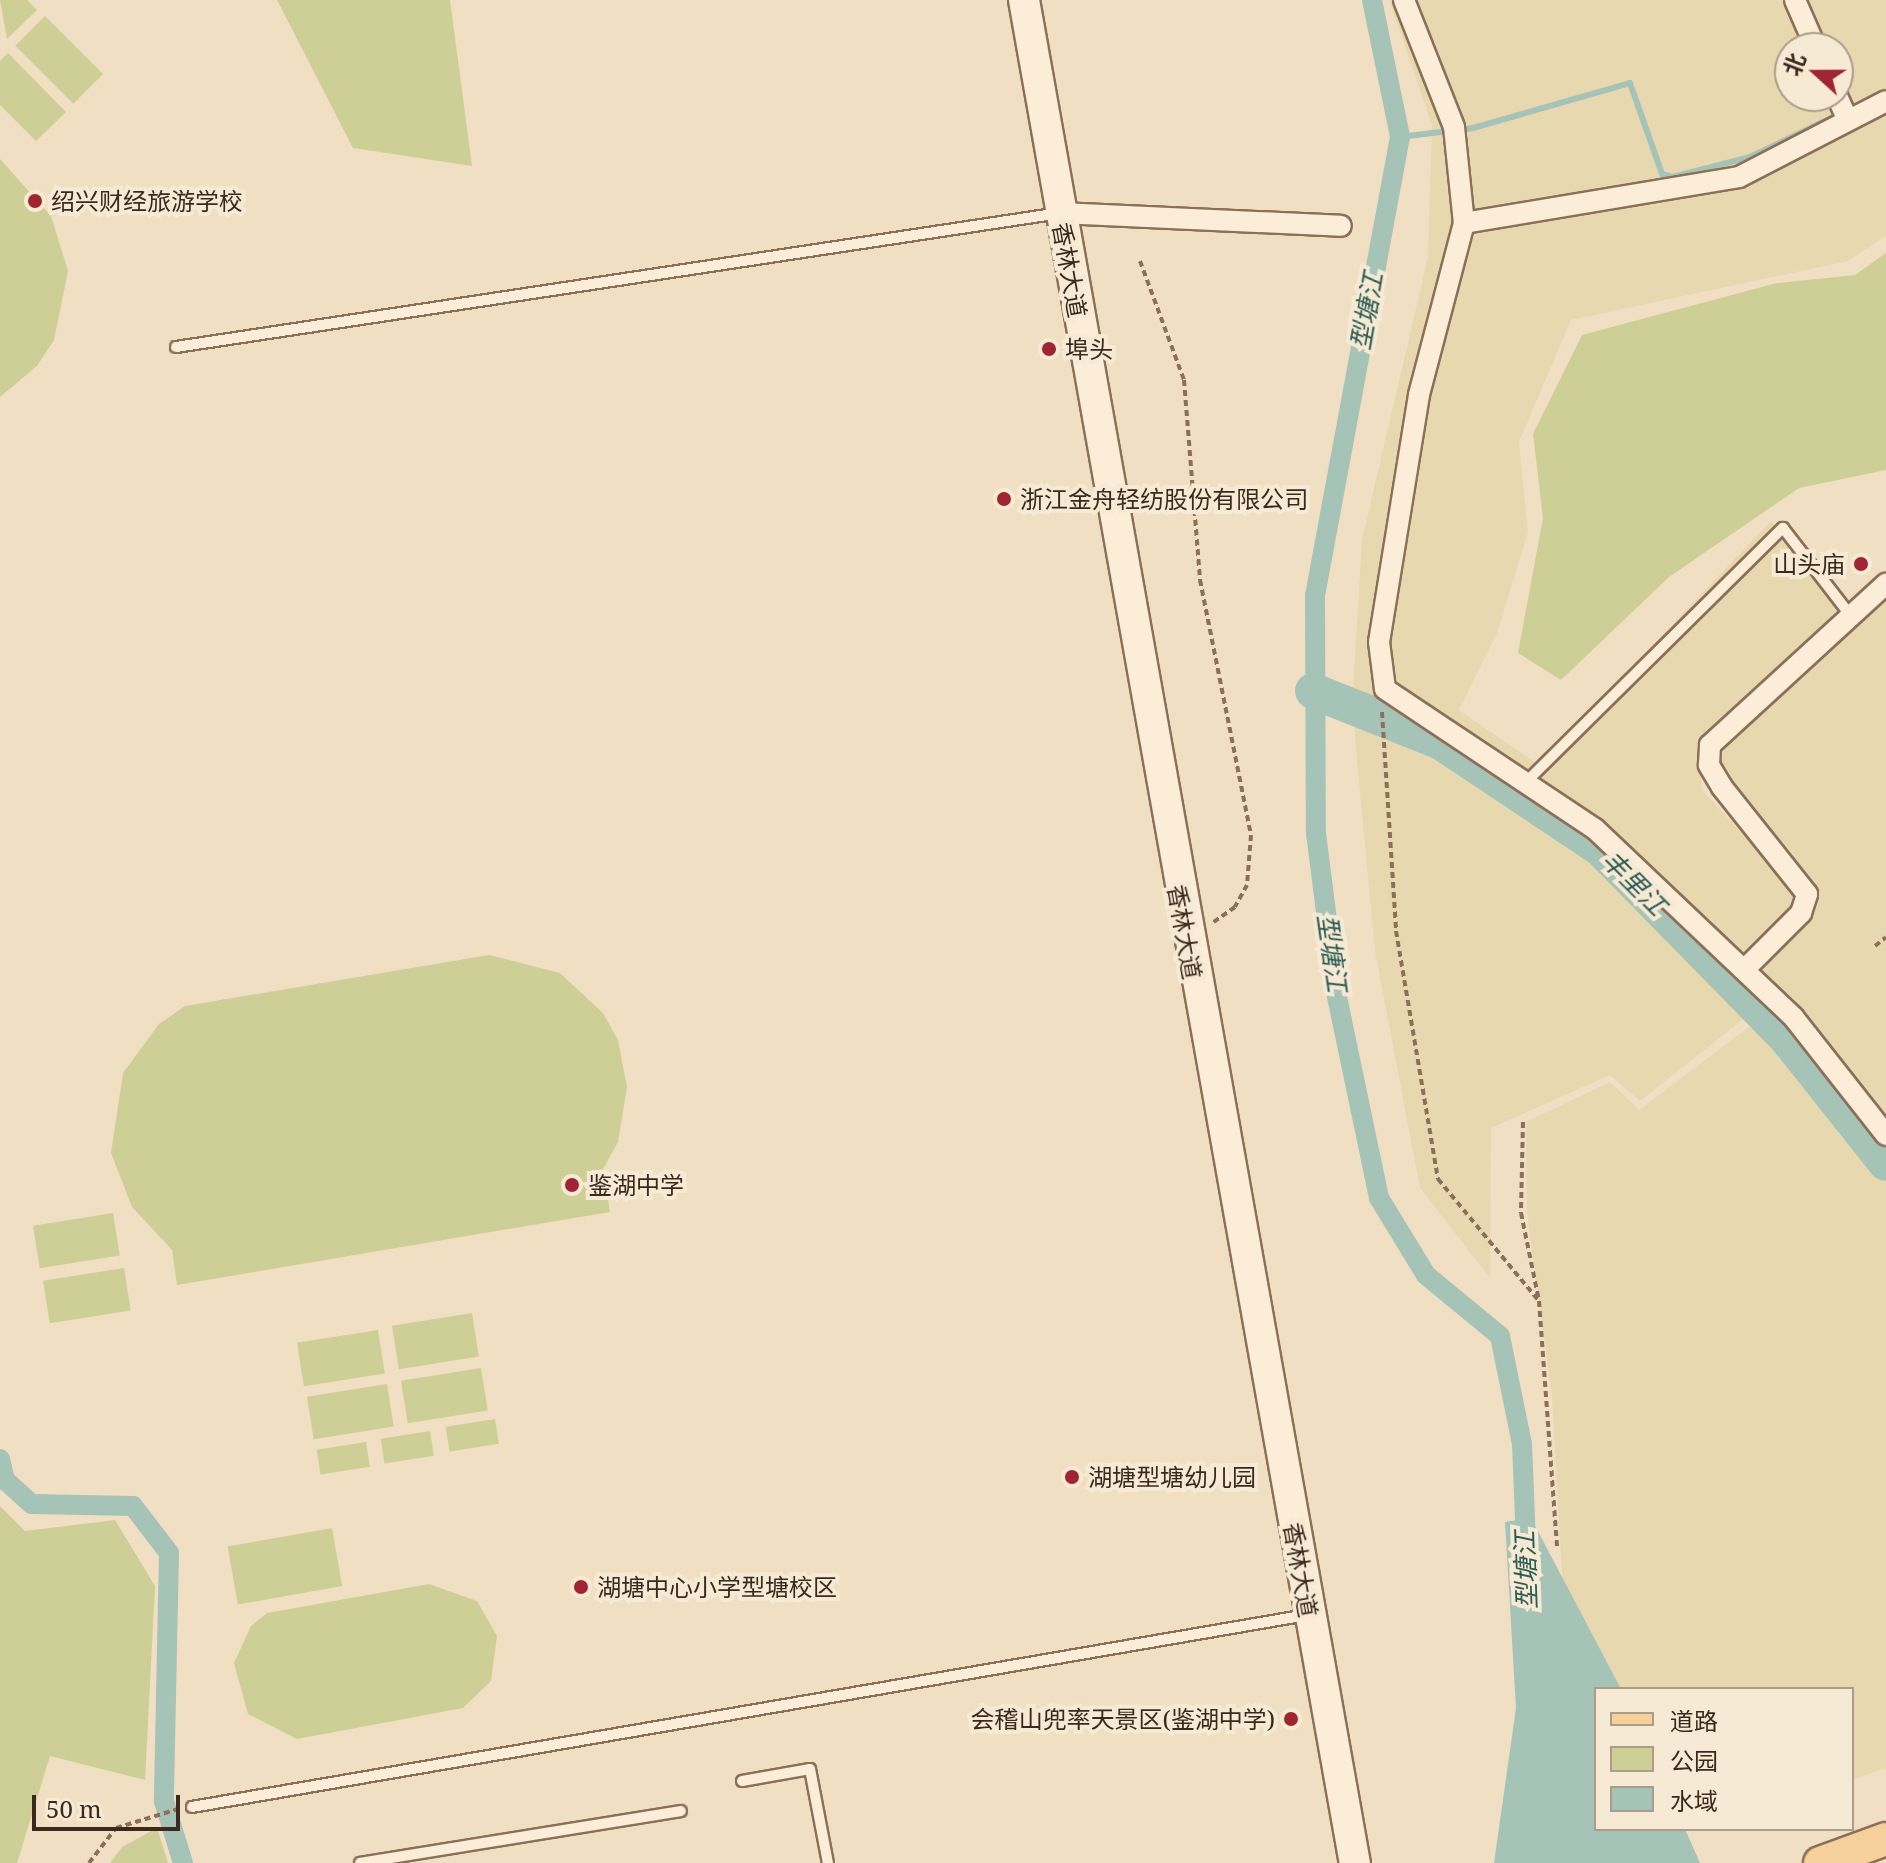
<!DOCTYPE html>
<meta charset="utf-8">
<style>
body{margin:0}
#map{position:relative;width:1886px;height:1863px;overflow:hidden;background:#f1dfc3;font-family:"Noto Serif","Noto Sans SC",serif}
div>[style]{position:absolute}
.farmland>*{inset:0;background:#e7d8b0}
.green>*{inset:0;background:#cecf96;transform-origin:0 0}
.water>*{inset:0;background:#a6c3b8}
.stream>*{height:6px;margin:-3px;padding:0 3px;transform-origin:3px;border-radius:3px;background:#a6c3b8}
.canal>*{height:20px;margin:-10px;padding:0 10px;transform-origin:10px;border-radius:10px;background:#a6c3b8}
.river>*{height:36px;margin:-18px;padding:0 18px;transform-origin:18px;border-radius:18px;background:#a6c3b8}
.path>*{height:4px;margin-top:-2px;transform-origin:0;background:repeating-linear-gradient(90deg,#8c6f59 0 6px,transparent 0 10px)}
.roads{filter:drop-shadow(2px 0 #8c6f59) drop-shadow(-2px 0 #8c6f59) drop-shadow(0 2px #8c6f59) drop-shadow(0 -2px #8c6f59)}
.lane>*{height:10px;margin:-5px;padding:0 5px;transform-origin:5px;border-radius:5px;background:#fbedd7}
.street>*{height:20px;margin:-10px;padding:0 10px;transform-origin:10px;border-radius:10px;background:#fbedd7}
.secondary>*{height:30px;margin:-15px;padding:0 15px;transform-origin:15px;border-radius:15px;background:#fbedd7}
.primary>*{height:32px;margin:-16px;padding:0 16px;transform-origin:16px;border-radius:16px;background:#f5d09a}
.dots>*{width:22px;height:22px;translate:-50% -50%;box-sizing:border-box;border:4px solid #f7ead4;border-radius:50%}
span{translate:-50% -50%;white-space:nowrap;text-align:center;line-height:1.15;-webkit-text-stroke:8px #f7ead4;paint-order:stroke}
.poi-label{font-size:24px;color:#3b291e}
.left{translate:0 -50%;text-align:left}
.right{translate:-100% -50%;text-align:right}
.street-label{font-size:24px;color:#3b291e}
.water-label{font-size:26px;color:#2c5c54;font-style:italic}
.legend{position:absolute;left:1594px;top:1687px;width:260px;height:144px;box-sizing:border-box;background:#f7ead4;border:2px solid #ac9d8b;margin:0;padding:10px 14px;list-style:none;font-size:24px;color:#3b291e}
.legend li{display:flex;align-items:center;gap:16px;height:40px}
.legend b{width:40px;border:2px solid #ac9d8b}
.north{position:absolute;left:1774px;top:32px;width:80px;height:80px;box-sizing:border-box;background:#f7ead4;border:2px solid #ac9d8b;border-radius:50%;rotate:291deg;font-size:22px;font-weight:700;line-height:32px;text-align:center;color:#3b291e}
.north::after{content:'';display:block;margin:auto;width:28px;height:36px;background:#9f2532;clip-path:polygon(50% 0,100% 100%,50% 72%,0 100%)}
.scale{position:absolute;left:32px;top:1795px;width:148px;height:36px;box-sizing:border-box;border:4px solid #3b291e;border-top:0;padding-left:10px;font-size:24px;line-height:28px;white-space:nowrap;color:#3b291e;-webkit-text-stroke:6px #f7ead4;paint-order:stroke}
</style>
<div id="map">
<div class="farmland">
<div style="clip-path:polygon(evenodd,1389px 0,1886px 0,1886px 236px,1848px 261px,1571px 320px,1519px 442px,1528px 532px,1497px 633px,1459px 710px,1539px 765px,1771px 521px,1841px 608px,1697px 739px,1702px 790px,1801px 897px,1721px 990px,1746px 1017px,1640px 1101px,1610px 1075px,1491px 1128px,1490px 1278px,1420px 1188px,1375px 951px,1352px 706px,1362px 540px,1428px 257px,1432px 125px,1389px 0,1790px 48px,1838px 48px,1838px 96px,1790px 96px,1790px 48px)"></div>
<div style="clip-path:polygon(1886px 598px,1886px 1125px,1752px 969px,1809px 915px,1820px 894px,1722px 769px,1720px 751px)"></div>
<div style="clip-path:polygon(1754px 1023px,1819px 1090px,1886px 1182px,1886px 1768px,1852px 1780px,1852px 1689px,1596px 1689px,1564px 1609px,1552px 1396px,1527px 1212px,1526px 1122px,1610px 1082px,1639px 1110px)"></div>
</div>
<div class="green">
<div style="clip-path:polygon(0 0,27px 0,37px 10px,7px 39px)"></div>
<div style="clip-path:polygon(277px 0,450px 0,472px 166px,353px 148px)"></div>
<div style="left:45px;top:16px;width:82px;height:42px;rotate:45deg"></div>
<div style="clip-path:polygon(8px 53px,66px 112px,36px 141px,0 105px,0 61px)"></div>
<div style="clip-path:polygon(0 159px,51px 216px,68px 271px,54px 340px,37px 366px,0 397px)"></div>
<div style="clip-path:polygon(1886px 253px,1886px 470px,1799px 488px,1669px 577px,1561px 680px,1518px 653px,1543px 518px,1533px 434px,1582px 335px,1777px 283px,1855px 275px)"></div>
<div style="clip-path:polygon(489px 955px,560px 973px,603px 1013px,618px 1040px,627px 1087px,618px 1142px,603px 1169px,610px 1212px,177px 1285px,172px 1250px,132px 1207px,111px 1153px,123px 1073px,159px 1024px,185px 1006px)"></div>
<div style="left:113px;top:1213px;width:43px;height:81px;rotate:81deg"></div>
<div style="left:124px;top:1268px;width:43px;height:82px;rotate:81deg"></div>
<div style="left:472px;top:1313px;width:44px;height:81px;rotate:81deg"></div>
<div style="left:378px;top:1330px;width:44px;height:82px;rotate:81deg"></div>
<div style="left:481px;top:1368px;width:43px;height:81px;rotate:81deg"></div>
<div style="left:387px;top:1384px;width:43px;height:81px;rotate:81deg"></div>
<div style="left:495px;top:1419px;width:25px;height:50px;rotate:81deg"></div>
<div style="left:430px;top:1431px;width:25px;height:50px;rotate:81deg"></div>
<div style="left:366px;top:1442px;width:25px;height:50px;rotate:81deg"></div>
<div style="clip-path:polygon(0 1506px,25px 1531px,115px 1520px,155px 1586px,145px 1780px,50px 1756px,17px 1863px,0 1863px)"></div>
<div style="left:332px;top:1528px;width:59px;height:106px;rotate:80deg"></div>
<div style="clip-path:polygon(429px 1584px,477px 1601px,497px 1636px,491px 1681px,463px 1708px,297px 1739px,248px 1714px,234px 1663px,251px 1626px,267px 1613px)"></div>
<div style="clip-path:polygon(157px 1828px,168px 1863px,110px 1863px,122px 1847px)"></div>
</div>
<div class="water">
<div style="clip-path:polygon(1531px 1518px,1621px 1689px,1596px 1689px,1596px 1829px,1685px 1829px,1700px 1863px,1494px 1863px,1516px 1708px,1505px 1522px)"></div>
</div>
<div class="stream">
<div style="left:1400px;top:137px;width:74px;rotate:-7deg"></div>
<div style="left:1473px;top:128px;width:163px;rotate:-16deg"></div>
<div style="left:1630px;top:83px;width:96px;rotate:70.6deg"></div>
<div style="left:1662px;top:174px;width:11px;rotate:15deg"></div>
<div style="left:1673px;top:177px;width:80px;rotate:-14.6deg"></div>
<div style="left:1750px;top:157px;width:142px;rotate:-25.8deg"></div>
</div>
<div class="canal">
<div style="left:1372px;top:0;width:140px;rotate:78.4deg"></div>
<div style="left:1400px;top:137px;width:465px;rotate:100.5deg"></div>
<div style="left:1315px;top:594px;width:239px;rotate:89.8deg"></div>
<div style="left:1316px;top:833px;width:160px;rotate:82.8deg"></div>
<div style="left:1336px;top:992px;width:210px;rotate:78.2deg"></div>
<div style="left:1379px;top:1198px;width:90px;rotate:58.6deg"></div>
<div style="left:1426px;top:1275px;width:96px;rotate:39.5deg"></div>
<div style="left:1500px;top:1336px;width:110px;rotate:78.5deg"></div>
<div style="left:1522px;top:1444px;width:99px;rotate:87.7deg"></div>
<div style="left:0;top:1459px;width:22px;rotate:77deg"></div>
<div style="left:5px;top:1480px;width:36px;rotate:42deg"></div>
<div style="left:32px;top:1504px;width:101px;rotate:1.1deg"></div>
<div style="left:133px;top:1506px;width:59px;rotate:52.5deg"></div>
<div style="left:169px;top:1553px;width:248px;rotate:91.2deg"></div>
<div style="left:164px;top:1801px;width:65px;rotate:73deg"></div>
</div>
<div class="river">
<div style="left:1313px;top:691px;width:138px;rotate:21.7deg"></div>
<div style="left:1441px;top:742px;width:191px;rotate:33.7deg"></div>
<div style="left:1600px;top:848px;width:264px;rotate:45.5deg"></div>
<div style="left:1785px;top:1036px;width:162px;rotate:51.5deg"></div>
</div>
<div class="path">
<div style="left:1140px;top:261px;width:127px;rotate:69.7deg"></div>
<div style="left:1184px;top:380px;width:201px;rotate:85.4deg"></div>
<div style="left:1200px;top:580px;width:260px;rotate:78.7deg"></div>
<div style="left:1251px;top:835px;width:50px;rotate:94.6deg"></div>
<div style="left:1247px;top:885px;width:25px;rotate:119deg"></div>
<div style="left:1235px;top:907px;width:28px;rotate:145deg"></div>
<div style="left:1382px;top:712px;width:219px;rotate:86.3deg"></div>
<div style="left:1396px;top:931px;width:252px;rotate:80.4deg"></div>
<div style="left:1438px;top:1179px;width:158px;rotate:50.4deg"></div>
<div style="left:1875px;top:946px;width:14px;rotate:-39deg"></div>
<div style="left:1523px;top:1122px;width:91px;rotate:91.3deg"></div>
<div style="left:1521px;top:1213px;width:90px;rotate:78.4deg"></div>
<div style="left:1539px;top:1301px;width:247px;rotate:85.8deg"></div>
<div style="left:89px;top:1863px;width:44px;rotate:-52.4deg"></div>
<div style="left:116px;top:1828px;width:65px;rotate:-17deg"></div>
</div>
<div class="roads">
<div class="lane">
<div style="left:176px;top:347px;width:894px;rotate:-8.62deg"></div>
<div style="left:1525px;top:783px;width:363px;rotate:-44.7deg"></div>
<div style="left:1783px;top:528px;width:111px;rotate:52.3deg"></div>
<div style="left:742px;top:1781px;width:69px;rotate:-10deg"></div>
<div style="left:810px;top:1769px;width:96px;rotate:79.2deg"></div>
<div style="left:192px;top:1807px;width:1131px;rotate:-9.77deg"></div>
<div style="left:360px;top:1863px;width:325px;rotate:-9.2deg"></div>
</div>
<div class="street">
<div style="left:1404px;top:0;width:136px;rotate:68.5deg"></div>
<div style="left:1454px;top:127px;width:97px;rotate:84.1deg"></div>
<div style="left:1464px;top:223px;width:178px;rotate:104.7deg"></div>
<div style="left:1419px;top:395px;width:250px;rotate:99.2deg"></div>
<div style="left:1379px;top:642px;width:47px;rotate:82.7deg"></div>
<div style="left:1385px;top:689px;width:252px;rotate:33.7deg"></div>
<div style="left:1595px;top:829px;width:274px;rotate:43.5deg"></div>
<div style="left:1794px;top:1018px;width:149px;rotate:51.8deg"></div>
<div style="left:1795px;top:0;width:52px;rotate:66.4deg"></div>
<div style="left:1837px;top:96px;width:24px;rotate:66deg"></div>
<div style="left:1060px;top:213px;width:281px;rotate:2.6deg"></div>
<div style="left:1464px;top:223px;width:279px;rotate:-9.5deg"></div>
<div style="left:1739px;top:177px;width:165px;rotate:-27.3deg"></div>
<div style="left:1744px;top:970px;width:81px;rotate:-45deg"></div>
<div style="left:1801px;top:913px;width:20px;rotate:-72deg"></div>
<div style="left:1807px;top:894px;width:137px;rotate:-128.5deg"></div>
<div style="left:1722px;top:787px;width:26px;rotate:-121deg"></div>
<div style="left:1709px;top:765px;width:20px;rotate:-87deg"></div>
<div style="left:1710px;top:745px;width:239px;rotate:-42.5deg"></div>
</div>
<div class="secondary">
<div style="left:1024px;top:0;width:1892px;rotate:79.93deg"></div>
</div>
<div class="primary">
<div style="left:1820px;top:1863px;width:70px;rotate:-20deg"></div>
</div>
</div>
<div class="dots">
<div style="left:35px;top:201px;background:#9f2532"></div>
<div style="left:1049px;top:349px;background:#9f2532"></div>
<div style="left:1004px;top:499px;background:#9f2532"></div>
<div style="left:1861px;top:564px;background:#9f2532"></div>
<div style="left:572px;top:1185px;background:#9f2532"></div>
<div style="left:1072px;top:1477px;background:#9f2532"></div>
<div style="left:581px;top:1587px;background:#9f2532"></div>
<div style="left:1291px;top:1719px;background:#9f2532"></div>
</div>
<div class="poi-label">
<span class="left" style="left:51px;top:201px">绍兴财经旅游学校</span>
<span class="left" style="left:1065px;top:349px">埠头</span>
<span class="left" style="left:1020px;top:499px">浙江金舟轻纺股份有限公司</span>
<span class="right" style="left:1845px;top:564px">山头庙</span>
<span class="left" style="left:588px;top:1185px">鉴湖中学</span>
<span class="left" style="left:1088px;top:1477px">湖塘型塘幼儿园</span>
<span class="left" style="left:597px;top:1587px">湖塘中心小学型塘校区</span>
<span class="right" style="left:1275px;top:1719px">会稽山兜率天景区(鉴湖中学)</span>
</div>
<div class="street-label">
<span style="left:1070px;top:270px;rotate:80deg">香林大道</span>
<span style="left:1185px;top:932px;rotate:80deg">香林大道</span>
<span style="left:1301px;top:1570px;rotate:80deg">香林大道</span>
</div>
<div class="water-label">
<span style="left:1367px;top:311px;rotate:-80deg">型塘江</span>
<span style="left:1634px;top:883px;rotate:45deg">丰里江</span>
<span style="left:1332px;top:953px;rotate:82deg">型塘江</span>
<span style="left:1526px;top:1570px;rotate:-92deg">型塘江</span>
</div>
<ul class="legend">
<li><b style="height:10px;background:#f5d09a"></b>道路</li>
<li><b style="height:22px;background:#cecf96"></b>公园</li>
<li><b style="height:22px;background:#a6c3b8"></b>水域</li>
</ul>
<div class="north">北</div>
<div class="scale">50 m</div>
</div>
